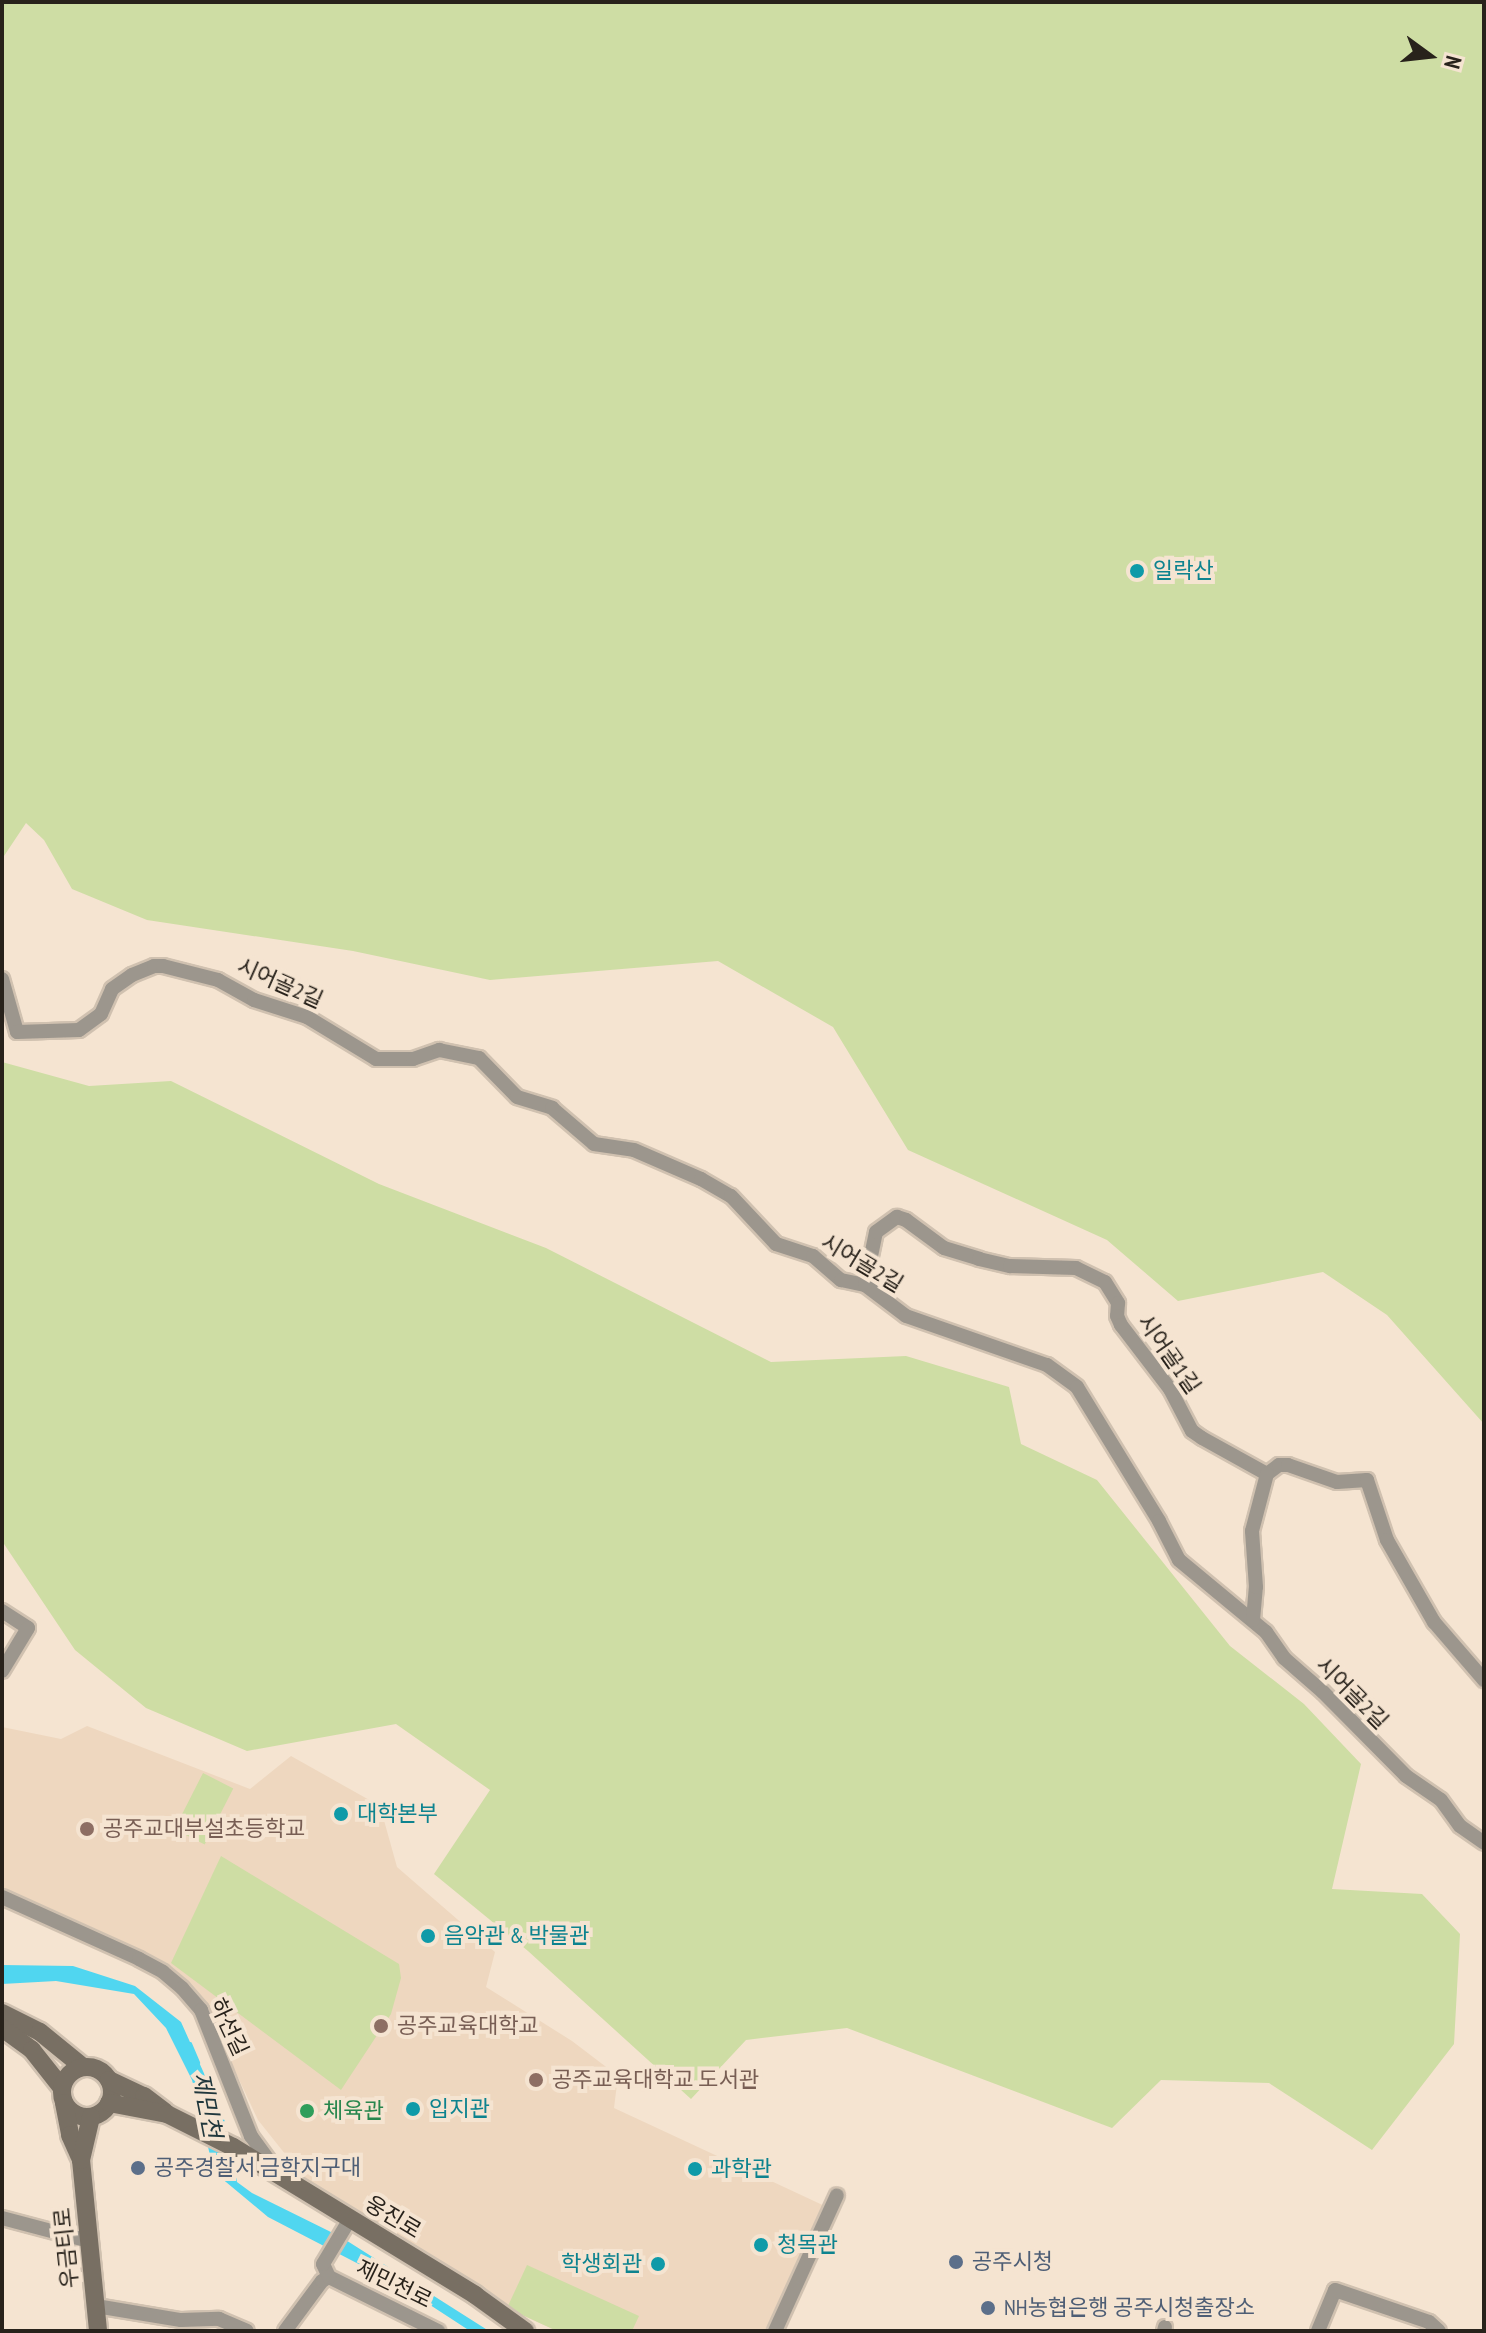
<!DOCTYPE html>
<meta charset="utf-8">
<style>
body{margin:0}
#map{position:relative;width:1486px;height:2333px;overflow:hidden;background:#f5e4d1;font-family:"PT Sans Narrow","Noto Sans KR",sans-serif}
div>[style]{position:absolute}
.built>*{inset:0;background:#eed7bf}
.green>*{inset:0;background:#cedda4;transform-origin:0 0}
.water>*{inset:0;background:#50d6f0}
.stream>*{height:3px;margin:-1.5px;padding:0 1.5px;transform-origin:1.5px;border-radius:1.5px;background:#50d6f0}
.roads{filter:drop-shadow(2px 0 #d0c1b0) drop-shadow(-2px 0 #d0c1b0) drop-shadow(0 2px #d0c1b0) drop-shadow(0 -2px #d0c1b0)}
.street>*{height:14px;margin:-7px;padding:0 7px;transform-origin:7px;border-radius:7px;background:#9c968d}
.secondary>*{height:18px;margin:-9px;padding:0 9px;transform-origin:9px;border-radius:9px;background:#786f63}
.secondary>.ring{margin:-9px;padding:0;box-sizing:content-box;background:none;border:18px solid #786f63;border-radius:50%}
.dots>*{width:22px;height:22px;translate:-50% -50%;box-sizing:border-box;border:4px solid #f5e4d1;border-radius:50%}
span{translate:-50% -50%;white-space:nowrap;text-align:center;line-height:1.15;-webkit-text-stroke:8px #f5e4d1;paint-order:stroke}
.culture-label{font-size:22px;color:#0d838f}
.left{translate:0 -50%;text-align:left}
.right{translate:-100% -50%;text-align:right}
.street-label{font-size:22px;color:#28221b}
.education-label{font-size:22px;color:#785e54}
.leisure-label{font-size:22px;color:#27864d}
.service-label{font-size:22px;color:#4e5e75}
.water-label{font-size:24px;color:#20373c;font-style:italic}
.frame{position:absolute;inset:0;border:4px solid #28221b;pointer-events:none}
.north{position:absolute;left:1390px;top:16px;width:80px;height:80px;-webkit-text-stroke:6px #f5e4d1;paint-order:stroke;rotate:105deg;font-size:22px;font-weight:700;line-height:32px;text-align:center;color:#28221b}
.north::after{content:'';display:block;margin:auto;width:28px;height:36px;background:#28221b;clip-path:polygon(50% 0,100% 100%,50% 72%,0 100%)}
</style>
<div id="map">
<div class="built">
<div style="clip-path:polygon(87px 1726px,250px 1789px,291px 1756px,380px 1806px,397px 1867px,495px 1952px,486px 1987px,572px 2041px,618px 2076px,614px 2108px,829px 2208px,770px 2331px,557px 2331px,507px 2308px,499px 2298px,309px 2184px,258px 2120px,207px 2011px,167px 1963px,2px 1891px,2px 1727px,61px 1739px)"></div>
</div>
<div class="green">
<div style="clip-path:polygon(2px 2px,1484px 2px,1484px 1424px,1387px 1315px,1323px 1272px,1178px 1301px,1107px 1240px,908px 1150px,833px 1027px,718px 961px,490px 980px,353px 951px,147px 920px,72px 889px,44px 840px,26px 823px,2px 859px)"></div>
<div style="clip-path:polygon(2px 1062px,89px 1086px,171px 1081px,379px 1184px,546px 1248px,771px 1362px,906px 1356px,1009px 1387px,1021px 1444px,1097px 1480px,1230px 1646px,1304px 1704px,1361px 1764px,1332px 1889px,1422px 1894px,1460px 1934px,1454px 2044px,1372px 2150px,1269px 2083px,1161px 2080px,1112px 2128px,847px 2028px,746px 2040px,691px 2099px,528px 1951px,434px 1874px,490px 1790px,396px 1724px,247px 1751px,146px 1708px,75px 1650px,2px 1541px)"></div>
<div style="left:203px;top:1773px;width:34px;height:63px;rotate:27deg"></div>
<div style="clip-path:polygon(221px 1856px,399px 1964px,401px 1978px,391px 2014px,341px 2090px,171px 1963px)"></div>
<div style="clip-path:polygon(527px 2265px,639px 2316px,632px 2331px,557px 2331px,507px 2308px)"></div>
</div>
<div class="water">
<div style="clip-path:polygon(2px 1965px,73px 1966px,135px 1986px,181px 2022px,224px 2118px,237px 2182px,252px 2193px,341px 2237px,489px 2331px,470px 2331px,401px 2286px,268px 2217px,214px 2172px,192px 2080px,166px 2028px,134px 1994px,56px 1981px,2px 1984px)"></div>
</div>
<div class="stream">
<div style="left:190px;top:2043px;width:21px;rotate:67deg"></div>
</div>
<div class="roads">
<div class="street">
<div style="left:2px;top:979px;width:55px;rotate:74.2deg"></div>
<div style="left:17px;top:1032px;width:62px;rotate:-1.8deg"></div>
<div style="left:79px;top:1030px;width:27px;rotate:-36deg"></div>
<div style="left:101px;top:1014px;width:27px;rotate:-66deg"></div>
<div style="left:112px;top:989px;width:24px;rotate:-35deg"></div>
<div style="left:132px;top:975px;width:24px;rotate:-22deg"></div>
<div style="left:154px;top:966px;width:9px"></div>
<div style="left:163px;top:966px;width:57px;rotate:14.3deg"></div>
<div style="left:218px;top:980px;width:41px;rotate:29.1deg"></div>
<div style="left:254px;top:1000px;width:56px;rotate:17.8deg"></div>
<div style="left:307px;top:1017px;width:81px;rotate:31.3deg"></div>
<div style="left:376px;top:1059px;width:37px"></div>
<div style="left:413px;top:1059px;width:28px;rotate:-19deg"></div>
<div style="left:439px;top:1050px;width:41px;rotate:11.3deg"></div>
<div style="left:479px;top:1058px;width:54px;rotate:45.7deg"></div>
<div style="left:517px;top:1097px;width:37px;rotate:17deg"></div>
<div style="left:552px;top:1108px;width:55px;rotate:40.6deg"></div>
<div style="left:594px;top:1144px;width:40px;rotate:8.5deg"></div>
<div style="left:634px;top:1150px;width:73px;rotate:23.4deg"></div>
<div style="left:701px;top:1179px;width:34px;rotate:30deg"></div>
<div style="left:731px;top:1196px;width:66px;rotate:46.8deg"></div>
<div style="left:776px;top:1244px;width:39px;rotate:18deg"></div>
<div style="left:813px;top:1256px;width:37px;rotate:41deg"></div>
<div style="left:841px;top:1280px;width:25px;rotate:12deg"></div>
<div style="left:865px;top:1285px;width:51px;rotate:37.1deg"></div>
<div style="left:906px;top:1316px;width:149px;rotate:19.2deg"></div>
<div style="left:1047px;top:1365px;width:37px;rotate:36deg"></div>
<div style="left:1077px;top:1387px;width:157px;rotate:58.5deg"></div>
<div style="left:1159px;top:1521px;width:44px;rotate:62.9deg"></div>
<div style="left:1179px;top:1560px;width:113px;rotate:39.6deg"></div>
<div style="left:1266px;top:1632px;width:32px;rotate:55deg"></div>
<div style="left:1284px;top:1658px;width:52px;rotate:41.1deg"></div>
<div style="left:1323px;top:1692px;width:118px;rotate:45.3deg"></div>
<div style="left:1406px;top:1776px;width:42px;rotate:34.4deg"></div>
<div style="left:1441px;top:1800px;width:32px;rotate:54deg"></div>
<div style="left:1460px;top:1826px;width:29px;rotate:35deg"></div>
<div style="left:865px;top:1285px;width:54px;rotate:-78.3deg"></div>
<div style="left:876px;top:1232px;width:26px;rotate:-36deg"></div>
<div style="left:897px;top:1217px;width:9px;rotate:18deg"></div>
<div style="left:906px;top:1220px;width:47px;rotate:36.4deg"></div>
<div style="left:944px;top:1248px;width:37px;rotate:17deg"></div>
<div style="left:979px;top:1259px;width:32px;rotate:13deg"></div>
<div style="left:1010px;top:1266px;width:66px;rotate:1.7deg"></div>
<div style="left:1076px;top:1268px;width:32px;rotate:26deg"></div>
<div style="left:1105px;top:1282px;width:25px;rotate:58deg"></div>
<div style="left:1118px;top:1303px;width:13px;rotate:94deg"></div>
<div style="left:1117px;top:1316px;width:10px;rotate:66deg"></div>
<div style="left:1121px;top:1325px;width:81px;rotate:52.6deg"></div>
<div style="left:1170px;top:1389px;width:47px;rotate:62.4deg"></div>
<div style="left:1192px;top:1431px;width:12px;rotate:35deg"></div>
<div style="left:1202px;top:1438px;width:74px;rotate:29deg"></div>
<div style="left:1267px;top:1474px;width:15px;rotate:-37deg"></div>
<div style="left:1279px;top:1465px;width:9px"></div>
<div style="left:1288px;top:1465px;width:52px;rotate:19.1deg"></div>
<div style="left:1337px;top:1482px;width:30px;rotate:-4deg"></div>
<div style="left:1367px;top:1480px;width:63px;rotate:71.6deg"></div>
<div style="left:1387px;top:1540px;width:95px;rotate:60.2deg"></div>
<div style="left:1434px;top:1622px;width:77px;rotate:49.2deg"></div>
<div style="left:2px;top:1611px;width:31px;rotate:33deg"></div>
<div style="left:28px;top:1628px;width:50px;rotate:121.2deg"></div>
<div style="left:1253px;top:1620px;width:33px;rotate:-85deg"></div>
<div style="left:1256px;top:1587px;width:56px;rotate:-94.1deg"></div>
<div style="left:1252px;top:1531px;width:59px;rotate:-75.3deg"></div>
<div style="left:2px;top:1897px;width:150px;rotate:24.3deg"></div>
<div style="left:139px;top:1959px;width:27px;rotate:28deg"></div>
<div style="left:163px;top:1972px;width:25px;rotate:40deg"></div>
<div style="left:182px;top:1988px;width:29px;rotate:49deg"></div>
<div style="left:201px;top:2010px;width:136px;rotate:68.4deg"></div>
<div style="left:251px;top:2136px;width:41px;rotate:54deg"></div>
<div style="left:2px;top:2218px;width:90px;rotate:14.8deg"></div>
<div style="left:329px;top:2277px;width:122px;rotate:26.4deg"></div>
<div style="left:96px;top:2306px;width:86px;rotate:9.4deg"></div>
<div style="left:181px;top:2320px;width:38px;rotate:-2deg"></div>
<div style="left:219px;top:2319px;width:30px;rotate:23deg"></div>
<div style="left:285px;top:2331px;width:62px;rotate:-53.5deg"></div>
<div style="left:322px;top:2281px;width:8px;rotate:-30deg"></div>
<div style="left:329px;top:2277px;width:14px;rotate:-115deg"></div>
<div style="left:323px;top:2264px;width:52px;rotate:-59deg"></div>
<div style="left:775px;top:2331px;width:149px;rotate:-65.5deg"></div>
<div style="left:1164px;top:2331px;width:4px;rotate:-76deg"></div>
<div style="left:1318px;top:2331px;width:44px;rotate:-67.5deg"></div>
<div style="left:1335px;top:2290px;width:99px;rotate:18.8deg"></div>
<div style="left:1429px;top:2322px;width:13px;rotate:42deg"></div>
</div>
<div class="secondary">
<div style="left:2px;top:2013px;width:42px;rotate:26.6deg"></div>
<div style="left:40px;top:2032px;width:55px;rotate:39.1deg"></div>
<div style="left:2px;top:2028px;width:37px;rotate:36deg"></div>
<div style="left:32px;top:2050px;width:48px;rotate:51.7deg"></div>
<div class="ring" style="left:62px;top:2067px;width:32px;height:32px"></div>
<div style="left:109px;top:2080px;width:38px;rotate:25deg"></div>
<div style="left:144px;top:2096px;width:26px;rotate:37deg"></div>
<div style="left:64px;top:2103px;width:33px;rotate:79deg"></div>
<div style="left:70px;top:2135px;width:27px;rotate:66deg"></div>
<div style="left:81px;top:2160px;width:172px;rotate:84.3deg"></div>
<div style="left:109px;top:2103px;width:59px;rotate:10.7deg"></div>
<div style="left:167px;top:2114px;width:74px;rotate:26.6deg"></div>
<div style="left:233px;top:2147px;width:284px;rotate:31.4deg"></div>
<div style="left:475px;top:2295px;width:62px;rotate:35.8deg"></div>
<div style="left:81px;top:2160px;width:44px;rotate:-76.9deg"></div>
</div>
</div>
<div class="dots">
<div style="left:1137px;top:571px;background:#0f9aa8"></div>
<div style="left:341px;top:1814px;background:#0f9aa8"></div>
<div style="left:87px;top:1829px;background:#8d6e63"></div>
<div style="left:428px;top:1936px;background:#0f9aa8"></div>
<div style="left:381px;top:2026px;background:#8d6e63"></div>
<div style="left:536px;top:2080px;background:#8d6e63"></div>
<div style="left:413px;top:2109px;background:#0f9aa8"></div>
<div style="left:307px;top:2111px;background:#2e9e5b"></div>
<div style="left:138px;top:2168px;background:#5c6f8a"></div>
<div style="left:695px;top:2169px;background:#0f9aa8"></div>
<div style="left:761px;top:2245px;background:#0f9aa8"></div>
<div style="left:956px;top:2262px;background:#5c6f8a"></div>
<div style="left:658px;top:2264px;background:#0f9aa8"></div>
<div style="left:988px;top:2308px;background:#5c6f8a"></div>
</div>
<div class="culture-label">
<span class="left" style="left:1153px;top:571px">일락산</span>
<span class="left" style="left:357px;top:1814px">대학본부</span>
<span class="left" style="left:444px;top:1936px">음악관 &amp; 박물관</span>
<span class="left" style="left:429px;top:2109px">입지관</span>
<span class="left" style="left:711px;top:2169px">과학관</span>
<span class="left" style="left:777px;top:2245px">청목관</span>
<span class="right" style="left:642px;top:2264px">학생회관</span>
</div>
<div class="street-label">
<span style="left:280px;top:983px;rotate:24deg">시어골2길</span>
<span style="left:862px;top:1263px;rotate:31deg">시어골2길</span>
<span style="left:1169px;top:1354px;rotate:55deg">시어골1길</span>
<span style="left:1352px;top:1693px;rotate:45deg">시어골2길</span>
<span style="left:229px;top:2027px;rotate:65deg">하선길</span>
<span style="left:393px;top:2217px;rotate:31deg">웅진로</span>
<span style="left:66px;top:2248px;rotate:-96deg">우금티로</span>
<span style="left:394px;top:2284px;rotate:26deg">제민천로</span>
</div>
<div class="education-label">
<span class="left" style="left:103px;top:1829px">공주교대부설초등학교</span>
<span class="left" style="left:397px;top:2026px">공주교육대학교</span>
<span class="left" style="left:552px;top:2080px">공주교육대학교 도서관</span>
</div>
<div class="leisure-label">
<span class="left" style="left:323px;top:2111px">체육관</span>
</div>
<div class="service-label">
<span class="left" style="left:154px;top:2168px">공주경찰서 금학지구대</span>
<span class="left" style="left:972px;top:2262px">공주시청</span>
<span class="left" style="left:1004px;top:2308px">NH농협은행 공주시청출장소</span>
</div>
<div class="water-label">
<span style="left:207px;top:2105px;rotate:79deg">제민천</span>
</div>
<div class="frame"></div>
<div class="north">N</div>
</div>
